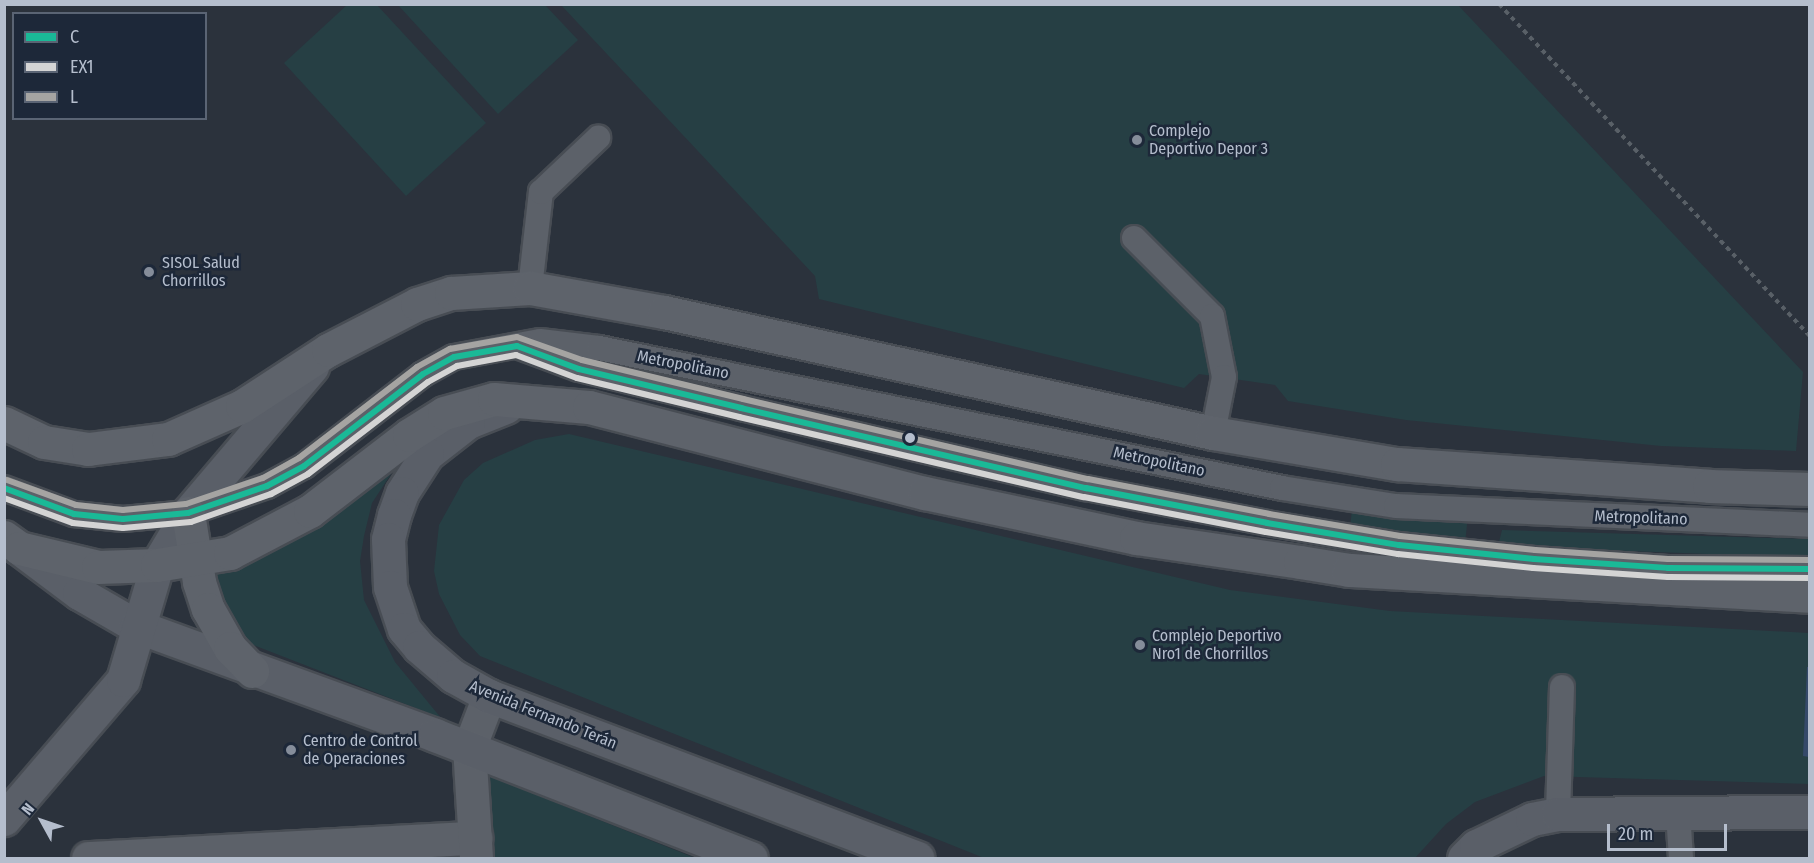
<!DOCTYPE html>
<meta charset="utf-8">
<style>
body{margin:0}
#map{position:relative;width:1814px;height:863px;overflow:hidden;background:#2b323c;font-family:"Fira Sans Condensed",sans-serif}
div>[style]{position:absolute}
.green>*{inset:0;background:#263f44;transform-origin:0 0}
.water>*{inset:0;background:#354969}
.path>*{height:4px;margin-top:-2px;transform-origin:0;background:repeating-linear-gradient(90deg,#596067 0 4.5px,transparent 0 9px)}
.roads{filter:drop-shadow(2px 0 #484d54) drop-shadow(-2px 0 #484d54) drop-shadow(0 2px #484d54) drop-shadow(0 -2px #484d54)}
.service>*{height:24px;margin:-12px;padding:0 12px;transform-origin:12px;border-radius:12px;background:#5c6169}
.minor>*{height:33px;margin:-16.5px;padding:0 16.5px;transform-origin:16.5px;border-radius:16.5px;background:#5c6169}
.secondary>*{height:33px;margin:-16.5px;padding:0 16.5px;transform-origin:16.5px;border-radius:16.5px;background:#5a5f68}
.primary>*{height:33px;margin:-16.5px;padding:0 16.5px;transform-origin:16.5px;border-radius:16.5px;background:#5e636b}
.bus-1>*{height:6px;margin:-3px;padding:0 3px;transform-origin:3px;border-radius:3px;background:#1ab997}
.bus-2>*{height:6px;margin:-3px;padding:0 3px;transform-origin:3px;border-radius:3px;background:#d4d4d4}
.bus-3>*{height:6px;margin:-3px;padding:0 3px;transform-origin:3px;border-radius:3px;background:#a5a4a2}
.dots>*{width:16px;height:16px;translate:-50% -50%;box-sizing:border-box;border:3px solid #1d2839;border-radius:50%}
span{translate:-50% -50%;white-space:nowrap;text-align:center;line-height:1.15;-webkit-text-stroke:5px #1d2839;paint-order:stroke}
.poi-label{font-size:16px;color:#b5becd}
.left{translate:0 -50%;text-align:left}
.street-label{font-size:16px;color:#b5becd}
.frame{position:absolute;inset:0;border:6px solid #b5becd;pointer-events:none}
.legend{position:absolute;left:12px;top:12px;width:195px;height:108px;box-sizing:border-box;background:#1d2839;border:2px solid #5a6474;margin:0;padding:8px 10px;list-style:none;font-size:18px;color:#b5becd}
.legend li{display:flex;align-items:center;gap:12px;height:30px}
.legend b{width:30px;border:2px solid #5a6474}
.north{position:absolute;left:12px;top:791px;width:60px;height:60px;-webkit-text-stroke:4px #1d2839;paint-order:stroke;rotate:310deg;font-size:16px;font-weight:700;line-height:24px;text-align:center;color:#b5becd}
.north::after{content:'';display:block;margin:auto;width:21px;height:27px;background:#b5becd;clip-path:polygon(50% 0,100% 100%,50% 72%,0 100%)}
.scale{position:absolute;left:1607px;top:824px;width:120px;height:27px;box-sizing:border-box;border:3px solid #b5becd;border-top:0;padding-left:8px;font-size:18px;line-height:21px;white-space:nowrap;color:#b5becd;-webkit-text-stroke:4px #1d2839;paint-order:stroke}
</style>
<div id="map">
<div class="green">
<div style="clip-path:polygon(347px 5px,377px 5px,486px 123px,406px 196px,284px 63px)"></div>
<div style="clip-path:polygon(398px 5px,545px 5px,578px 40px,498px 114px)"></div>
<div style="clip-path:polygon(561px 5px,1458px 5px,1803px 372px,1796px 451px,1661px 446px,1406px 420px,1288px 401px,1275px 385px,1199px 374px,1184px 388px,819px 299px,815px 276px)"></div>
<div style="clip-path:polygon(569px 434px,1230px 590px,1390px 611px,1809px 633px,1809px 784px,1544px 776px,1475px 802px,1446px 824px,1415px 858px,984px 858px,480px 656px,460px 635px,439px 594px,434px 571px,439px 525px,464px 480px,483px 463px,535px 440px)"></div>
<div style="clip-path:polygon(391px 474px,372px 503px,364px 536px,360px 561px,364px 600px,395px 662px,441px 718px,243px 641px,211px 577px)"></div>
<div style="left:1352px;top:509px;width:116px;height:20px;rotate:6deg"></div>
<div style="clip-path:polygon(1502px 530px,1809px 539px,1810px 558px,1498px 546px)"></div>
<div style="clip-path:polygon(489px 776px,695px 858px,495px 858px)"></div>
</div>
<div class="water">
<div style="clip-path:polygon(1807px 667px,1810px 667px,1809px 757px,1803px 756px)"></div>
</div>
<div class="path">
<div style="left:1499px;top:4px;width:455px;rotate:46.9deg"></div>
</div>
<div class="roads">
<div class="service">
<div style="left:1134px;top:238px;width:110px;rotate:45deg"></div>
<div style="left:1212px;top:316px;width:62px;rotate:78.9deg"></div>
<div style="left:1224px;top:377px;width:57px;rotate:101.1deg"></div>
<div style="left:530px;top:288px;width:97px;rotate:-83.5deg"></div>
<div style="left:541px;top:192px;width:79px;rotate:-43.5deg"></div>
<div style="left:517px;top:346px;width:66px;rotate:20.4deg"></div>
<div style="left:579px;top:369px;width:167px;rotate:13.5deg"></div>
<div style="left:741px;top:408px;width:354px;rotate:13.1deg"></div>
<div style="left:1086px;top:488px;width:184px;rotate:10.9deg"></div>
<div style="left:1267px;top:523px;width:134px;rotate:9.5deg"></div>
<div style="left:1399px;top:545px;width:136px;rotate:5.9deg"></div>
<div style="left:1534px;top:559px;width:134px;rotate:3.8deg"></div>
<div style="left:1668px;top:568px;width:142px;rotate:0.4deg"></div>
<div style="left:4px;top:488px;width:75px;rotate:20.4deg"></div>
<div style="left:74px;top:514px;width:49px;rotate:5.8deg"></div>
<div style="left:123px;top:519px;width:65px;rotate:-5.3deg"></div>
<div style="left:188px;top:513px;width:83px;rotate:-18.9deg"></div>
<div style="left:267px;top:486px;width:42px;rotate:-28.4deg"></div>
<div style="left:304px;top:466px;width:150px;rotate:-37.7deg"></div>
<div style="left:423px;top:374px;width:35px;rotate:-29deg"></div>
<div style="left:454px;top:357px;width:87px;rotate:-10.5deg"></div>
<div style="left:540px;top:341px;width:59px;rotate:6.8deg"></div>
<div style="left:599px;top:348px;width:697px;rotate:11.58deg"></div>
<div style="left:1282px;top:488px;width:115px;rotate:9deg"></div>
<div style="left:1396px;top:506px;width:414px;rotate:2.6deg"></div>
<div style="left:1678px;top:812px;width:46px;rotate:86.3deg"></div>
<div style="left:1558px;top:814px;width:127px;rotate:-88.2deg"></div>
</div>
<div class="minor">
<div style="left:88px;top:858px;width:388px;rotate:-3deg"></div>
<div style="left:476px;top:858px;width:110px;rotate:-93.6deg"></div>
<div style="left:469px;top:748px;width:56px;rotate:-69deg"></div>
</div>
<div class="secondary">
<div style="left:506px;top:407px;width:41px;rotate:158.5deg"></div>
<div style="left:468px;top:422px;width:52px;rotate:142deg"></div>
<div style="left:427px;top:454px;width:46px;rotate:122.7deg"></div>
<div style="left:402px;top:493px;width:23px;rotate:110deg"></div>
<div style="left:394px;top:515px;width:25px;rotate:104deg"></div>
<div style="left:388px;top:539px;width:48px;rotate:87.6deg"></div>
<div style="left:390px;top:587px;width:44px;rotate:71.6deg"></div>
<div style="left:404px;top:629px;width:23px;rotate:50deg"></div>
<div style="left:419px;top:647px;width:45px;rotate:40.5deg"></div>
<div style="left:453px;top:676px;width:41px;rotate:29.1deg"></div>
<div style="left:489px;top:696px;width:458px;rotate:20.7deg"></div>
<div style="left:19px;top:548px;width:75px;rotate:36.9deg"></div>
<div style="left:79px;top:593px;width:66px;rotate:30.1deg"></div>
<div style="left:136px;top:626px;width:318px;rotate:20deg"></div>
<div style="left:435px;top:735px;width:339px;rotate:21.3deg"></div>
<div style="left:4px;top:819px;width:183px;rotate:-49.4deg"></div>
<div style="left:123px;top:680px;width:120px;rotate:-73.5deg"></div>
<div style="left:157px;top:565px;width:61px;rotate:-59.2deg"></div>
<div style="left:188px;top:513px;width:192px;rotate:-49.7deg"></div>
<div style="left:1464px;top:858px;width:17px;rotate:-45deg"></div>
<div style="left:1476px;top:846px;width:62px;rotate:-25.7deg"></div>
<div style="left:1532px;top:819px;width:26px;rotate:-11deg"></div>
<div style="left:1558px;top:814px;width:252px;rotate:-0.5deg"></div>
</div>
<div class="primary">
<div style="left:4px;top:423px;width:44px;rotate:25.4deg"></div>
<div style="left:44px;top:442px;width:45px;rotate:9deg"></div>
<div style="left:88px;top:449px;width:81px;rotate:-7.1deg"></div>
<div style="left:168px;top:439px;width:81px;rotate:-24deg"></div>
<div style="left:242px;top:406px;width:103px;rotate:-33.1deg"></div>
<div style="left:328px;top:350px;width:100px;rotate:-27.3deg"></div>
<div style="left:417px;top:304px;width:36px;rotate:-18deg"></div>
<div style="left:451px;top:293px;width:79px;rotate:-3.6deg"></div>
<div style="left:530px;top:288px;width:136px;rotate:10.2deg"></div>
<div style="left:664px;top:312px;width:562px;rotate:12.43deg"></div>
<div style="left:1213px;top:433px;width:187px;rotate:9.6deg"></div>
<div style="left:1397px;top:464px;width:313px;rotate:4deg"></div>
<div style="left:1709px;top:486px;width:101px;rotate:1.7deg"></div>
<div style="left:188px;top:513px;width:70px;rotate:80.9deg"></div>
<div style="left:199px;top:582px;width:28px;rotate:72deg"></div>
<div style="left:208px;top:609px;width:45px;rotate:60.6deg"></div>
<div style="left:230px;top:648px;width:32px;rotate:46deg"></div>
<div style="left:4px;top:537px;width:19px;rotate:36deg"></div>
<div style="left:19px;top:548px;width:81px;rotate:13.5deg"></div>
<div style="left:98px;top:567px;width:59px;rotate:-1.9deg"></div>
<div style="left:157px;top:565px;width:74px;rotate:-9.3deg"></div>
<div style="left:230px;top:553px;width:90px;rotate:-27.7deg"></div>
<div style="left:310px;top:511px;width:125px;rotate:-37.5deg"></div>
<div style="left:409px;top:435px;width:41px;rotate:-32.2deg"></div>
<div style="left:444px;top:413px;width:52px;rotate:-15.6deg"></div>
<div style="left:494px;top:399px;width:95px;rotate:4.8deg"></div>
<div style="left:589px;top:407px;width:347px;rotate:14.4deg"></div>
<div style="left:925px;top:493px;width:216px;rotate:12deg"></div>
<div style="left:1136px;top:538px;width:166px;rotate:8.3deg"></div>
<div style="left:1300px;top:562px;width:50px;rotate:9.3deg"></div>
<div style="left:1349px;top:570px;width:462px;rotate:3.2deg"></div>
</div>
</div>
<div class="bus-1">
<div style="left:4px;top:488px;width:75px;rotate:20.4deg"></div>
<div style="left:74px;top:514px;width:49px;rotate:5.8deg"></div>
<div style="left:123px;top:519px;width:65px;rotate:-5.3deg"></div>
<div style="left:188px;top:513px;width:83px;rotate:-18.9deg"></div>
<div style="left:267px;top:486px;width:42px;rotate:-28.4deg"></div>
<div style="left:304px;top:466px;width:150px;rotate:-37.7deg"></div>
<div style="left:423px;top:374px;width:35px;rotate:-29deg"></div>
<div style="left:454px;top:357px;width:64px;rotate:-9.9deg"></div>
<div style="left:517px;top:346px;width:66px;rotate:20.4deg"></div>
<div style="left:579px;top:369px;width:167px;rotate:13.5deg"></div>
<div style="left:741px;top:408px;width:354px;rotate:13.1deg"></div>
<div style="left:1086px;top:488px;width:184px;rotate:10.9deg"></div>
<div style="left:1267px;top:523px;width:134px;rotate:9.5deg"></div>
<div style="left:1399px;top:545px;width:136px;rotate:5.9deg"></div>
<div style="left:1534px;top:559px;width:134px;rotate:3.8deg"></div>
<div style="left:1668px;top:568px;width:142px;rotate:0.4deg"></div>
</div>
<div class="bus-2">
<div style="left:4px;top:498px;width:73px;rotate:19.9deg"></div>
<div style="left:73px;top:523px;width:50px;rotate:5.7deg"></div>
<div style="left:123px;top:528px;width:68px;rotate:-5deg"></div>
<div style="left:191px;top:522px;width:85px;rotate:-19.3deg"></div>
<div style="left:271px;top:494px;width:42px;rotate:-28.4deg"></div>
<div style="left:308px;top:474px;width:151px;rotate:-37.5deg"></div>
<div style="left:428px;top:382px;width:33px;rotate:-29deg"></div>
<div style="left:457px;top:366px;width:60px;rotate:-10.6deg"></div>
<div style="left:516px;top:355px;width:65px;rotate:20.7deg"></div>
<div style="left:577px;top:378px;width:167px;rotate:13.5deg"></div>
<div style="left:739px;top:417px;width:354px;rotate:13.1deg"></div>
<div style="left:1084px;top:497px;width:185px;rotate:10.9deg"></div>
<div style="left:1266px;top:532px;width:134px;rotate:9.5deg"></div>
<div style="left:1398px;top:554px;width:136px;rotate:5.9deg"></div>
<div style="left:1533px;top:568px;width:135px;rotate:3.8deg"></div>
<div style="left:1668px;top:577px;width:142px;rotate:0.4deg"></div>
</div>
<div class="bus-3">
<div style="left:7px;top:480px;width:73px;rotate:19.9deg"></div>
<div style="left:76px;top:505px;width:47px;rotate:6.1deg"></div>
<div style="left:123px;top:510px;width:63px;rotate:-5.4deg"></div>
<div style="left:186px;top:504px;width:81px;rotate:-18.7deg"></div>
<div style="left:263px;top:478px;width:41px;rotate:-29.1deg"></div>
<div style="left:299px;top:458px;width:149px;rotate:-37.6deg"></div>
<div style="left:417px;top:367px;width:38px;rotate:-29deg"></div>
<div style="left:450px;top:349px;width:68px;rotate:-10.2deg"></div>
<div style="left:517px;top:337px;width:69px;rotate:19.5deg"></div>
<div style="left:582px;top:360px;width:166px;rotate:13.6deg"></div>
<div style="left:743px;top:399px;width:354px;rotate:13.1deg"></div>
<div style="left:1088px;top:479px;width:184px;rotate:10.9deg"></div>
<div style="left:1269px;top:514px;width:133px;rotate:9.5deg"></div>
<div style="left:1400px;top:536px;width:136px;rotate:5.9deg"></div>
<div style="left:1535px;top:550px;width:133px;rotate:3.9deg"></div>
<div style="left:1668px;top:559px;width:142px;rotate:0.4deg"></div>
</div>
<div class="dots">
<div style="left:1137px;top:140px;background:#858d9a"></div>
<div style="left:149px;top:272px;background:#858d9a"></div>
<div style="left:910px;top:438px;background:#b5becd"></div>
<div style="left:1140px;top:645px;background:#858d9a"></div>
<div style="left:291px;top:750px;background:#858d9a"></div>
</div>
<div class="poi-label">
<span class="left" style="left:1149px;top:140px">Complejo<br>Deportivo Depor 3</span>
<span class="left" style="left:162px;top:272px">SISOL Salud<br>Chorrillos</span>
<span class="left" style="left:1152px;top:645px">Complejo Deportivo<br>Nro1 de Chorrillos</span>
<span class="left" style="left:303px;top:750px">Centro de Control<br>de Operaciones</span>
</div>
<div class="street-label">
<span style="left:683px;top:365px;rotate:11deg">Metropolitano</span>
<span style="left:1159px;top:462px;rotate:12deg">Metropolitano</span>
<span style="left:1641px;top:518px;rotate:2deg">Metropolitano</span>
<span style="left:543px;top:715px;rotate:22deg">Avenida Fernando Terán</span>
</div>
<div class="frame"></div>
<ul class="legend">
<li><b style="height:8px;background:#1ab997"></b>C</li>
<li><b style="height:8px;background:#d4d4d4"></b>EX1</li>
<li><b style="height:8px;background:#a5a4a2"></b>L</li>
</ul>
<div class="north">N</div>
<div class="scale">20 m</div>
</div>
